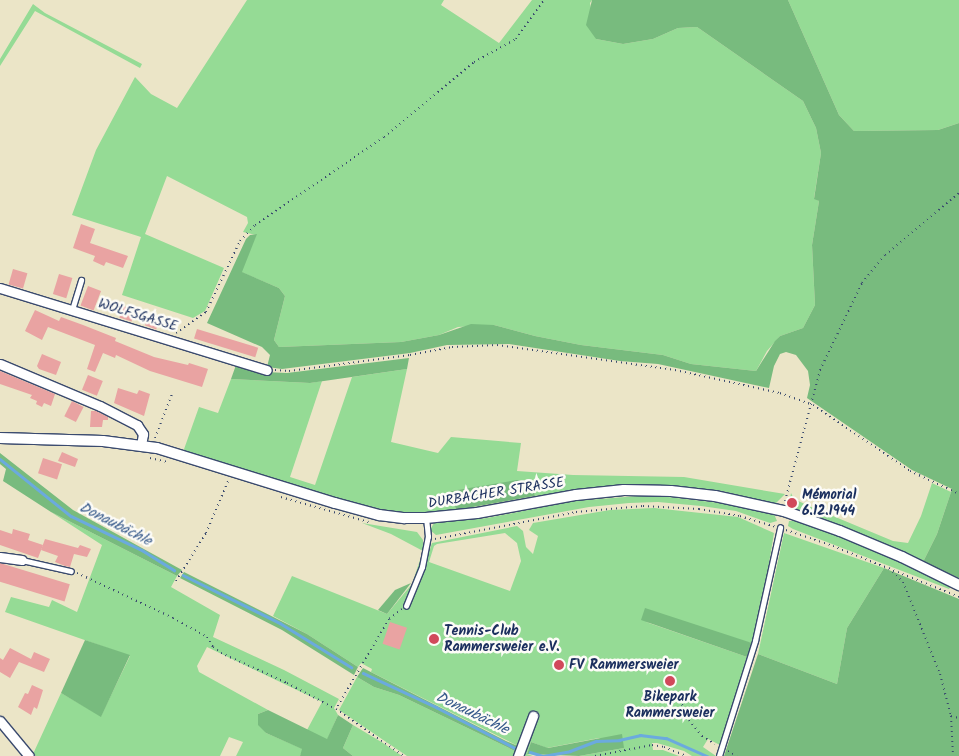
<!DOCTYPE html>
<meta charset="utf-8">
<style>
body{margin:0}
#map{position:relative;width:959px;height:756px;overflow:hidden;background:#ebe5c7;font-family:Kalam,sans-serif}
div>[style]{position:absolute}
.green>*{inset:0;background:#95db95}
.forest>*{inset:0;background:#78bb7e}
.stream>*{height:2.5px;margin:-1.25px;padding:0 1.25px;transform-origin:1.25px;border-radius:1.25px;background:#6baade}
.building>*{inset:0;background:#e9a3a2;transform-origin:0 0}
.path>*{height:2px;margin-top:-1px;transform-origin:0;background:repeating-linear-gradient(90deg,#3a4a6e 0 1px,transparent 0 5px)}
.roads{filter:drop-shadow(1px 0 #3a4a6e) drop-shadow(-1px 0 #3a4a6e) drop-shadow(0 1px #3a4a6e) drop-shadow(0 -1px #3a4a6e)}
.service>*{height:4.5px;margin:-2.25px;padding:0 2.25px;transform-origin:2.25px;border-radius:2.25px;background:#fff}
.minor>*{height:9px;margin:-4.5px;padding:0 4.5px;transform-origin:4.5px;border-radius:4.5px;background:#fff}
.tertiary>*{height:10px;margin:-5px;padding:0 5px;transform-origin:5px;border-radius:5px;background:#fff}
.dots>*{width:14px;height:14px;translate:-50% -50%;box-sizing:border-box;border:2px solid #fdfcf7;border-radius:50%}
span{translate:-50% -50%;white-space:nowrap;text-align:center;line-height:1.15;-webkit-text-stroke:5px #fdfcf7;paint-order:stroke}
.street-label{font-size:14px;color:#1b2f5e}
.poi-label{font-size:14px;color:#1b2f5e;font-weight:700}
.left{translate:0 -50%;text-align:left}
.water-label{font-size:15px;color:#375a8b;font-style:italic}
</style>
<div id="map">
<div class="green">
<div style="clip-path:polygon(247px 0,444px 0,441px 5px,499px 43px,532px 0,592px 0,590px 3px,596px 39px,623px 44px,653px 39px,678px 28px,697px 27px,803px 101px,816px 128px,821px 153px,814px 198px,819px 201px,812px 245px,815px 305px,803px 328px,780px 336px,767px 351px,756px 371px,691px 364px,663px 355px,581px 345px,535px 336px,494px 325px,458px 327px,439px 335px,401px 342px,279px 347px,274px 340px,285px 296px,279px 288px,241px 272px,256px 235px,243px 232px,248px 223px,247px 217px,167px 176px,145px 234px,224px 268px,205px 311px,193px 318px,122px 295px,141px 237px,72px 215px,96px 150px,135px 77px,151px 94px,177px 108px)"></div>
<div style="clip-path:polygon(788px 0,959px 0,959px 123px,938px 130px,854px 131px,839px 115px)"></div>
<div style="clip-path:polygon(33px 4px,45px 13px,142px 64px,140px 68px,35px 11px,0 66px,0 59px)"></div>
<div style="clip-path:polygon(407px 369px,391px 442px,438px 453px,451px 437px,521px 443px,517px 471px,573px 475px,684px 477px,785px 494px,776px 503px,770px 503px,722px 491px,652px 485px,606px 486px,535px 496px,530px 480px,451px 491px,456px 510px,428px 514px,390px 511px,347px 502px,183px 452px,199px 407px,218px 413px,231px 379px,310px 383px,322px 381px,290px 477px,315px 485px,352px 377px)"></div>
<div style="clip-path:polygon(932px 483px,951px 492px,937px 534px,923px 562px,900px 550px,793px 508px,789px 504px,791px 493px,794px 499px,809px 506px,893px 541px,908px 543px,921px 516px)"></div>
<div style="clip-path:polygon(651px 495px,737px 505px,771px 513px,774px 514px,777px 521px,770px 523px,736px 511px,701px 506px,658px 502px,629px 503px,589px 507px,436px 535px,430px 530px,434px 523px,487px 518px,574px 501px)"></div>
<div style="clip-path:polygon(evenodd,654px 508px,738px 517px,774px 533px,764px 594px,752px 643px,646px 622px,747px 657px,720px 745px,708px 739px,703px 747px,716px 756px,692px 756px,684px 751px,657px 743px,652px 743px,653px 750px,663px 750px,679px 756px,579px 756px,624px 748px,599px 738px,547px 748px,531px 742px,527px 754px,533px 756px,407px 756px,339px 710px,357px 677px,374px 687px,399px 695px,517px 752px,520px 747px,371px 672px,372px 669px,361px 663px,358px 667px,307px 634px,273px 616px,292px 576px,387px 614px,412px 584px,420px 560px,426px 561px,432px 543px,517px 526px,523px 531px,526px 547px,533px 554px,538px 536px,529px 530px,533px 523px,610px 510px,654px 508px,505px 533px,517px 543px,521px 561px,510px 591px,429px 562px,434px 546px,437px 544px,505px 533px)"></div>
<div style="clip-path:polygon(51px 512px,177px 576px,171px 587px,220px 615px,213px 637px,284px 670px,339px 699px,334px 708px,338px 715px,327px 740px,307px 730px,322px 702px,207px 647px,197px 666px,199px 672px,268px 710px,258px 714px,266px 733px,303px 749px,300px 756px,236px 756px,243px 742px,229px 737px,220px 756px,36px 756px,33px 754px,61px 693px,101px 716px,130px 656px,5px 612px,11px 597px,49px 607px,52px 600px,77px 612px,102px 545px)"></div>
<div style="clip-path:polygon(789px 521px,796px 521px,811px 526px,867px 547px,951px 586px,949px 589px,793px 529px,788px 526px)"></div>
<div style="clip-path:polygon(362px 523px,417px 532px,423px 540px,423px 551px,391px 534px)"></div>
<div style="clip-path:polygon(784px 533px,884px 568px,847px 628px,837px 684px,758px 654px)"></div>
<div style="clip-path:polygon(353px 725px,383px 743px,402px 756px,353px 756px,343px 748px)"></div>
</div>
<div class="forest">
<div style="clip-path:polygon(592px 0,788px 0,839px 115px,854px 131px,938px 130px,959px 123px,959px 578px,923px 562px,937px 534px,952px 489px,912px 470px,807px 398px,810px 385px,808px 371px,796px 355px,786px 352px,780px 354px,774px 366px,769px 388px,658px 364px,620px 361px,509px 344px,447px 345px,410px 353px,282px 369px,267px 367px,270px 355px,262px 347px,207px 323px,246px 239px,250px 235px,257px 234px,242px 272px,279px 288px,285px 296px,274px 340px,279px 347px,401px 342px,439px 335px,471px 324px,494px 325px,535px 336px,581px 345px,663px 355px,691px 364px,756px 371px,775px 341px,780px 336px,803px 328px,815px 305px,812px 245px,819px 201px,814px 199px,821px 153px,816px 128px,803px 101px,697px 27px,678px 28px,653px 39px,623px 44px,596px 39px,586px 25px)"></div>
<div style="clip-path:polygon(409px 358px,407px 369px,310px 383px,231px 379px,236px 365px,265px 372px,287px 373px)"></div>
<div style="clip-path:polygon(0 453px,73px 510px,182px 570px,177px 576px,51px 512px,3px 481px,6px 469px,0 464px)"></div>
<div style="clip-path:polygon(517px 480px,531px 480px,535px 496px,456px 510px,451px 491px)"></div>
<div style="clip-path:polygon(884px 568px,959px 599px,959px 756px,724px 756px,758px 654px,837px 684px,847px 628px)"></div>
<div style="clip-path:polygon(184px 572px,307px 634px,358px 667px,354px 675px,282px 630px,180px 578px)"></div>
<div style="clip-path:polygon(411px 583px,387px 614px,378px 610px,395px 590px)"></div>
<div style="clip-path:polygon(645px 608px,752px 643px,747px 657px,641px 620px)"></div>
<div style="clip-path:polygon(85px 640px,130px 655px,101px 717px,61px 693px)"></div>
<div style="clip-path:polygon(363px 668px,506px 741px,520px 747px,517px 752px,399px 695px,374px 687px,357px 677px)"></div>
<div style="clip-path:polygon(268px 710px,327px 739px,338px 715px,353px 725px,343px 748px,353px 756px,300px 756px,302px 749px,266px 733px,258px 725px,258px 714px)"></div>
<div style="clip-path:polygon(622px 734px,624px 748px,579px 756px,527px 754px,531px 742px,548px 748px)"></div>
</div>
<div class="stream">
<div style="left:0;top:459px;width:91px;rotate:38.8deg"></div>
<div style="left:71px;top:516px;width:79px;rotate:25.6deg"></div>
<div style="left:142px;top:550px;width:38px;rotate:32deg"></div>
<div style="left:183px;top:575px;width:108px;rotate:26.3deg"></div>
<div style="left:280px;top:623px;width:84px;rotate:31.8deg"></div>
<div style="left:363px;top:673px;width:81px;rotate:25deg"></div>
<div style="left:436px;top:707px;width:91px;rotate:27.4deg"></div>
<div style="left:530px;top:752px;width:14px;rotate:17deg"></div>
<div style="left:543px;top:756px;width:27px;rotate:-10deg"></div>
<div style="left:570px;top:751px;width:28px;rotate:-21deg"></div>
<div style="left:596px;top:741px;width:23px;rotate:-2deg"></div>
<div style="left:619px;top:740px;width:22px;rotate:-13deg"></div>
<div style="left:640px;top:735px;width:26px;rotate:7deg"></div>
<div style="left:666px;top:738px;width:45px;rotate:23.7deg"></div>
</div>
<div class="building">
<div style="clip-path:polygon(81px 224px,95px 229px,90px 243px,128px 256px,123px 268px,106px 262px,104px 266px,93px 261px,95px 256px,73px 248px)"></div>
<div style="left:13px;top:269px;width:15px;height:16px;rotate:16deg"></div>
<div style="left:59px;top:274px;width:14px;height:21px;rotate:17deg"></div>
<div style="left:88px;top:286px;width:14px;height:21px;rotate:21deg"></div>
<div style="left:123px;top:306px;width:13px;height:12px;rotate:18deg"></div>
<div style="clip-path:polygon(35px 310px,59px 321px,61px 317px,83px 325px,116px 338px,115px 341px,154px 357px,188px 365px,189px 363px,208px 369px,202px 387px,150px 371px,116px 355px,115px 358px,103px 353px,95px 372px,87px 369px,95px 345px,48px 327px,42px 340px,25px 331px)"></div>
<div style="left:149px;top:314px;width:12px;height:12px;rotate:20deg"></div>
<div style="left:197px;top:329px;width:64px;height:10px;rotate:17deg"></div>
<div style="clip-path:polygon(42px 354px,61px 362px,56px 375px,39px 369px,37px 366px)"></div>
<div style="clip-path:polygon(0 371px,55px 394px,51px 406px,44px 403px,42px 407px,36px 404px,37px 401px,30px 398px,32px 395px,0 384px)"></div>
<div style="left:88px;top:375px;width:16px;height:16px;rotate:22deg"></div>
<div style="clip-path:polygon(118px 388px,137px 394px,139px 390px,150px 394px,144px 416px,114px 403px)"></div>
<div style="left:72px;top:401px;width:13px;height:17px;rotate:27deg"></div>
<div style="clip-path:polygon(91px 411px,96px 411px,108px 417px,108px 420px,103px 420px,102px 427px,90px 427px)"></div>
<div style="clip-path:polygon(62px 452px,78px 459px,75px 467px,58px 461px)"></div>
<div style="left:43px;top:458px;width:20px;height:16px;rotate:18deg"></div>
<div style="clip-path:polygon(13px 529px,30px 534px,28px 540px,43px 545px,38px 558px,0 545px,0 530px,12px 534px)"></div>
<div style="clip-path:polygon(45px 539px,78px 548px,80px 545px,91px 549px,87px 557px,74px 554px,70px 567px,65px 566px,55px 562px,58px 556px,41px 550px)"></div>
<div style="left:0;top:563px;width:73px;height:18px;rotate:17deg"></div>
<div style="left:390px;top:622px;width:18px;height:23px;rotate:19deg"></div>
<div style="clip-path:polygon(10px 648px,31px 659px,34px 652px,50px 659px,44px 672px,19px 662px,10px 678px,0 672px,0 658px,3px 660px)"></div>
<div style="clip-path:polygon(32px 685px,43px 690px,37px 709px,34px 707px,31px 715px,18px 707px,25px 693px,28px 694px)"></div>
</div>
<div class="path">
<div style="left:176px;top:333px;width:37px;rotate:-35deg"></div>
<div style="left:206px;top:312px;width:79px;rotate:-64.4deg"></div>
<div style="left:240px;top:241px;width:22px;rotate:-47deg"></div>
<div style="left:255px;top:225px;width:156px;rotate:-34.3deg"></div>
<div style="left:384px;top:137px;width:117px;rotate:-39.8deg"></div>
<div style="left:474px;top:62px;width:48px;rotate:-28.7deg"></div>
<div style="left:516px;top:39px;width:48px;rotate:-54.3deg"></div>
<div style="left:275px;top:370px;width:14px;rotate:4deg"></div>
<div style="left:289px;top:371px;width:122px;rotate:-7.5deg"></div>
<div style="left:410px;top:355px;width:43px;rotate:-10.8deg"></div>
<div style="left:452px;top:347px;width:45px;rotate:-2.5deg"></div>
<div style="left:497px;top:345px;width:180px;rotate:8deg"></div>
<div style="left:675px;top:370px;width:107px;rotate:12.4deg"></div>
<div style="left:780px;top:393px;width:35px;rotate:20deg"></div>
<div style="left:813px;top:405px;width:117px;rotate:34.2deg"></div>
<div style="left:910px;top:471px;width:54px;rotate:25.1deg"></div>
<div style="left:155px;top:438px;width:47px;rotate:-68.9deg"></div>
<div style="left:150px;top:458px;width:17px;rotate:13deg"></div>
<div style="left:281px;top:497px;width:91px;rotate:16deg"></div>
<div style="left:785px;top:501px;width:136px;rotate:-75deg"></div>
<div style="left:820px;top:370px;width:97px;rotate:-64.2deg"></div>
<div style="left:862px;top:283px;width:36px;rotate:-51deg"></div>
<div style="left:885px;top:255px;width:97px;rotate:-40deg"></div>
<div style="left:786px;top:530px;width:50px;rotate:18.8deg"></div>
<div style="left:833px;top:546px;width:136px;rotate:22deg"></div>
<div style="left:435px;top:539px;width:144px;rotate:-10.8deg"></div>
<div style="left:576px;top:512px;width:67px;rotate:-5.1deg"></div>
<div style="left:643px;top:506px;width:56px;rotate:3.1deg"></div>
<div style="left:699px;top:509px;width:42px;rotate:9.7deg"></div>
<div style="left:740px;top:516px;width:37px;rotate:17deg"></div>
<div style="left:889px;top:568px;width:20px;rotate:45deg"></div>
<div style="left:903px;top:582px;width:99px;rotate:68.1deg"></div>
<div style="left:940px;top:674px;width:43px;rotate:75.3deg"></div>
<div style="left:951px;top:716px;width:40px;rotate:87.1deg"></div>
<div style="left:77px;top:573px;width:106px;rotate:25.1deg"></div>
<div style="left:173px;top:618px;width:39px;rotate:29deg"></div>
<div style="left:207px;top:637px;width:12px;rotate:59deg"></div>
<div style="left:213px;top:647px;width:10px;rotate:37deg"></div>
<div style="left:221px;top:653px;width:72px;rotate:24.4deg"></div>
<div style="left:287px;top:683px;width:55px;rotate:28deg"></div>
<div style="left:176px;top:581px;width:57px;rotate:-58deg"></div>
<div style="left:206px;top:533px;width:59px;rotate:-66.9deg"></div>
<div style="left:402px;top:609px;width:16px;rotate:142deg"></div>
<div style="left:389px;top:619px;width:104px;rotate:120.5deg"></div>
<div style="left:336px;top:709px;width:83px;rotate:34.7deg"></div>
<div style="left:680px;top:700px;width:22px;rotate:66deg"></div>
<div style="left:689px;top:720px;width:21px;rotate:51deg"></div>
<div style="left:702px;top:736px;width:15px;rotate:32deg"></div>
<div style="left:951px;top:716px;width:8px;rotate:14deg"></div>
<div style="left:728px;top:751px;width:10px;rotate:29deg"></div>
<div style="left:595px;top:756px;width:58px;rotate:-10.9deg"></div>
<div style="left:652px;top:745px;width:12px;rotate:9deg"></div>
<div style="left:664px;top:747px;width:24px;rotate:22deg"></div>
</div>
<div class="roads">
<div class="service">
<div style="left:72px;top:310px;width:31px;rotate:-73deg"></div>
<div style="left:22px;top:560px;width:50px;rotate:12.7deg"></div>
<div style="left:406px;top:606px;width:42px;rotate:-67.7deg"></div>
<div style="left:422px;top:567px;width:31px;rotate:-79deg"></div>
<div style="left:428px;top:537px;width:18px;rotate:-96deg"></div>
<div style="left:719px;top:756px;width:121px;rotate:-72.6deg"></div>
<div style="left:755px;top:641px;width:116px;rotate:-77.5deg"></div>
</div>
<div class="minor">
<div style="left:0;top:288px;width:279px;rotate:17.1deg"></div>
<div style="left:0;top:364px;width:108px;rotate:22.8deg"></div>
<div style="left:100px;top:406px;width:42px;rotate:27.2deg"></div>
<div style="left:137px;top:425px;width:11px;rotate:56deg"></div>
<div style="left:143px;top:434px;width:11px;rotate:100deg"></div>
<div style="left:0;top:557px;width:22px;rotate:8deg"></div>
<div style="left:0;top:721px;width:45px;rotate:50.4deg"></div>
<div style="left:518px;top:756px;width:43px;rotate:-69.4deg"></div>
</div>
<div class="tertiary">
<div style="left:0;top:438px;width:103px;rotate:1.7deg"></div>
<div style="left:103px;top:441px;width:54px;rotate:7.4deg"></div>
<div style="left:157px;top:448px;width:186px;rotate:17.2deg"></div>
<div style="left:335px;top:503px;width:46px;rotate:15.3deg"></div>
<div style="left:379px;top:515px;width:26px;rotate:7deg"></div>
<div style="left:405px;top:518px;width:21px"></div>
<div style="left:426px;top:518px;width:51px;rotate:-5.6deg"></div>
<div style="left:477px;top:513px;width:101px;rotate:-10.3deg"></div>
<div style="left:576px;top:495px;width:48px;rotate:-5.9deg"></div>
<div style="left:624px;top:490px;width:47px;rotate:1.2deg"></div>
<div style="left:671px;top:491px;width:44px;rotate:6.5deg"></div>
<div style="left:715px;top:496px;width:71px;rotate:12.3deg"></div>
<div style="left:784px;top:511px;width:59px;rotate:19.7deg"></div>
<div style="left:840px;top:531px;width:67px;rotate:22.8deg"></div>
<div style="left:902px;top:557px;width:64px;rotate:26.2deg"></div>
</div>
</div>
<div class="dots">
<div style="left:792px;top:503px;background:#d1495b"></div>
<div style="left:434px;top:639px;background:#d1495b"></div>
<div style="left:559px;top:665px;background:#d1495b"></div>
<div style="left:670px;top:681px;background:#d1495b"></div>
</div>
<div class="street-label">
<span style="left:138px;top:315px;rotate:17deg">WOLFSGASSE</span>
<span style="left:496px;top:493px;rotate:-9deg">DURBACHER STRASSE</span>
</div>
<div class="poi-label">
<span class="left" style="left:802px;top:503px">Mémorial<br>6.12.1944</span>
<span class="left" style="left:444px;top:639px">Tennis-Club<br>Rammersweier e.V.</span>
<span class="left" style="left:569px;top:665px">FV Rammersweier</span>
<span style="left:670px;top:705px">Bikepark<br>Rammersweier</span>
</div>
<div class="water-label">
<span style="left:115px;top:525px;rotate:27deg">Donaubächle</span>
<span style="left:472px;top:714px;rotate:26deg">Donaubächle</span>
</div>
</div>
